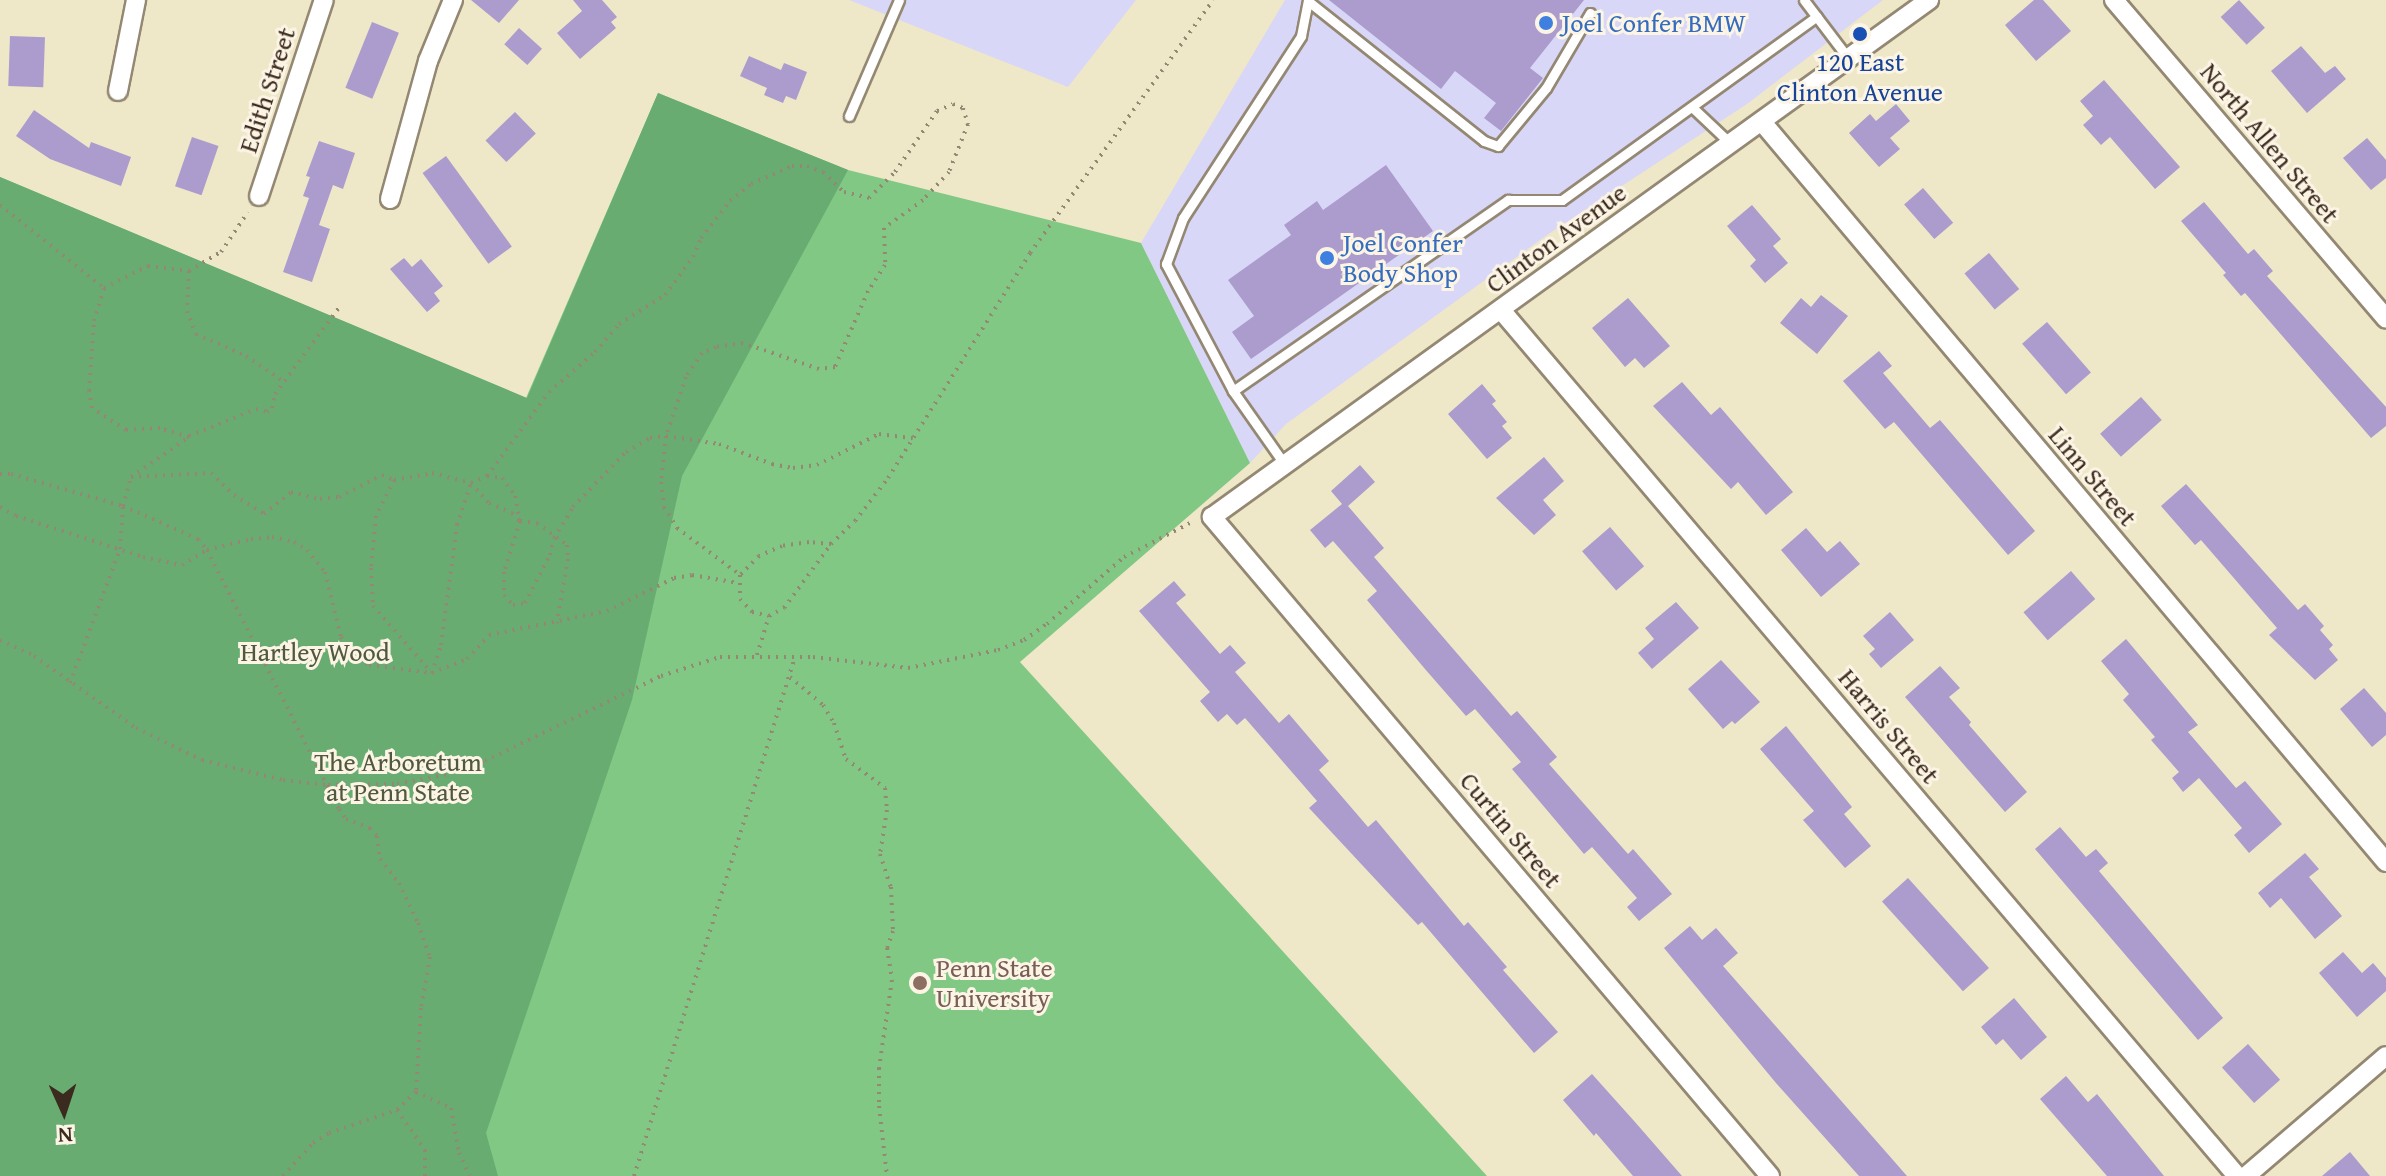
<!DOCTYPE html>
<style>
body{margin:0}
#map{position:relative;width:2386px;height:1176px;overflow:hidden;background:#eee7c8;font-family:"Gentium Book Plus",serif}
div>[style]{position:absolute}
.built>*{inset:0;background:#d9d7f7}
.green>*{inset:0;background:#80c884}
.forest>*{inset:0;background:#68ac72}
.building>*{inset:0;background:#ac9ccd;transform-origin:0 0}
.path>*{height:4px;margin-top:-2px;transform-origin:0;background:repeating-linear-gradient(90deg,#948873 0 2px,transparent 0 8px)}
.roads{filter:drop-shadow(2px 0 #948873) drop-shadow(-2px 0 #948873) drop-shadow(0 2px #948873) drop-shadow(0 -2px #948873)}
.lane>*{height:9px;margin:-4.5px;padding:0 4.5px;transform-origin:4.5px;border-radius:4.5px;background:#fff}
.street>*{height:18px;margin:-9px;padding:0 9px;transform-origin:9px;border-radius:9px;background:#fff}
.dots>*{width:22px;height:22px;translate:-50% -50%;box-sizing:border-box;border:4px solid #fcf5e5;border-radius:50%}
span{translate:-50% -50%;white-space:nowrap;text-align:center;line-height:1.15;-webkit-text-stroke:6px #fcf5e5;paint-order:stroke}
.shop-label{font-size:26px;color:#366cbe}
.left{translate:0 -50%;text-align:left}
.transit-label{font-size:26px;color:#164399}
.street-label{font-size:26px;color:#3b2a1e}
.park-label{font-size:26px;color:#50593d}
.education-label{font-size:26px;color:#785e54}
.north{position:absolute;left:24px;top:1072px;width:80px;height:80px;-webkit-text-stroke:6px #fcf5e5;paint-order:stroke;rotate:177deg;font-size:22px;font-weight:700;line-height:32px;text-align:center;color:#3b2a1e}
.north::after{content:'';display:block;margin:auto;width:28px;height:36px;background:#3b2a1e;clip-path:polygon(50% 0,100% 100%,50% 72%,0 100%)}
</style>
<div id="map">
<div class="built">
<div style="clip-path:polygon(849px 0,1136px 0,1068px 87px)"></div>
<div style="clip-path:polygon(1285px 0,1883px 0,1747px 104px,1550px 233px,1286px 424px,1250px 463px,1141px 243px)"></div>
</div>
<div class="green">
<div style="clip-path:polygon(658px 93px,848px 170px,1141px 243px,1250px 463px,1020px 662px,1487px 1176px,0 1176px,0 177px,526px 398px)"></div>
</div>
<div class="forest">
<div style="clip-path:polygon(658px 93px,848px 170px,682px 476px,632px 700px,486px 1133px,498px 1176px,0 1176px,0 177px,527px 398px)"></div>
</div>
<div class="building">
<div style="clip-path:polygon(471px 0,519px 0,499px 23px)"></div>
<div style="clip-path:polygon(573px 0,602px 0,617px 17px,611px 22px,616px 28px,580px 59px,557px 33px,582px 11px)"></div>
<div style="clip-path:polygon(1329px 0,1584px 0,1530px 68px,1543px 78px,1501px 131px,1484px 118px,1496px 103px,1455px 71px,1441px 89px)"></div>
<div style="clip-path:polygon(2034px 0,2043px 0,2071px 31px,2036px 61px,2005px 25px)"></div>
<div style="left:2239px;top:0;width:38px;height:25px;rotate:47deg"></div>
<div style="left:372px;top:22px;width:29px;height:71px;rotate:22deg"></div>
<div style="left:519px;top:28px;width:31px;height:22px;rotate:42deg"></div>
<div style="left:10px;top:36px;width:35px;height:50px;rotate:2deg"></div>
<div style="clip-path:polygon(2301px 46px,2325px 73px,2335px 66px,2346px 79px,2307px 113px,2271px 71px)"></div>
<div style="clip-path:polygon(749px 56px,781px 70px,784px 63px,807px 72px,796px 100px,786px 96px,783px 103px,764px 95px,767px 88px,740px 76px)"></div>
<div style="clip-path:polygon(2104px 80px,2180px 167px,2155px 189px,2110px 137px,2101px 145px,2083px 125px,2093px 116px,2080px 101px)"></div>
<div style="clip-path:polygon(1896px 104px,1910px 121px,1890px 138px,1900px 149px,1879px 167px,1849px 133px,1870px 114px,1876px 121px)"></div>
<div style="clip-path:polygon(34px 110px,89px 148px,91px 142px,131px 157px,121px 186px,50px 159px,16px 136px)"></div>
<div style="left:515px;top:112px;width:30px;height:41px;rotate:46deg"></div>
<div style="left:192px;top:137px;width:28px;height:52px;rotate:19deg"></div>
<div style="clip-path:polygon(2367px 138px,2386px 160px,2386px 178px,2371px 190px,2343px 158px)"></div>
<div style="clip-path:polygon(319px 141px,355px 153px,343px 189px,333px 185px,319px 225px,330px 229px,312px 282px,283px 272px,309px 198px,303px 196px,310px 177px,306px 176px)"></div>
<div style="left:446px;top:156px;width:112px;height:29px;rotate:54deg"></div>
<div style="clip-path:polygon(1386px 165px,1433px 231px,1251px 359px,1232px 332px,1254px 316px,1228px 280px,1291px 235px,1284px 225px,1317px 201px,1323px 210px)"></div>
<div style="left:1923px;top:188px;width:46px;height:25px;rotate:49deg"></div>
<div style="clip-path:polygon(2204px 202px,2248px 254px,2254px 249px,2273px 271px,2267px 276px,2386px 407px,2386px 426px,2371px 438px,2245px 293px,2241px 296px,2223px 275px,2226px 273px,2181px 221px)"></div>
<div style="clip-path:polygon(1752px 205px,1781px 239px,1773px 246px,1788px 263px,1765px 283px,1750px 266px,1756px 260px,1727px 226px)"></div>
<div style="left:1989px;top:253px;width:47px;height:32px;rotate:50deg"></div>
<div style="clip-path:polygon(404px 258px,412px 267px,421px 259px,443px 286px,434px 293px,440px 301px,427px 312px,390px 269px)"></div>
<div style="clip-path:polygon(1821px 295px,1848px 316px,1817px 354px,1780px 323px,1801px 298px,1811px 307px)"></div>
<div style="clip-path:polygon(1628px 298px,1670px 346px,1644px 368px,1635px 358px,1625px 367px,1592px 328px)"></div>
<div style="left:2047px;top:322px;width:67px;height:33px;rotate:49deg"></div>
<div style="clip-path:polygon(1879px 351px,1892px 366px,1883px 373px,1930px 428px,1940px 420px,2035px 531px,2008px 555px,1894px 422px,1885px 429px,1843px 381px)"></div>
<div style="clip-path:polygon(1682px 382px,1711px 415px,1720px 407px,1793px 492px,1766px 515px,1738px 482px,1731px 489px,1653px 406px)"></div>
<div style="clip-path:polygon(1482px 384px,1496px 401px,1492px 404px,1507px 422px,1502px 426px,1512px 438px,1487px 459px,1448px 414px)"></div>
<div style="left:2141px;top:397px;width:31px;height:55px;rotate:48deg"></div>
<div style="clip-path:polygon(1544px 457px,1564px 481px,1543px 500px,1556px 515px,1534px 535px,1496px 498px)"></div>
<div style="clip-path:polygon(1360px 465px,1375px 482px,1348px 506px,1384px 548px,1374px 557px,1511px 716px,1517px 711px,1557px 757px,1549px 764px,1628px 854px,1633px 849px,1672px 894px,1639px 921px,1627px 907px,1637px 898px,1592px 847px,1584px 854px,1546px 809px,1512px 769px,1521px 762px,1475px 709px,1466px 716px,1425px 669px,1367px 600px,1377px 591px,1333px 541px,1325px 548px,1310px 530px,1342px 504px,1331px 491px)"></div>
<div style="clip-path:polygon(2186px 484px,2298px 610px,2305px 604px,2324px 626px,2320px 630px,2333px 645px,2329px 649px,2338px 660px,2315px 680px,2269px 635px,2277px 628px,2201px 540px,2195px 545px,2161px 506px)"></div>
<div style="left:1610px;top:527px;width:52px;height:37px;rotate:49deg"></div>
<div style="clip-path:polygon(1806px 528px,1827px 552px,1840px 541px,1860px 564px,1821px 597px,1781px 550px)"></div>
<div style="left:2071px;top:571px;width:37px;height:63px;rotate:49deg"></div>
<div style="clip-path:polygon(1174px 581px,1186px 595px,1176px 603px,1220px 654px,1230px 645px,1246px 663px,1235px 672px,1279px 723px,1289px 714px,1329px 761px,1319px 770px,1368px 827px,1376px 820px,1464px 926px,1468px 922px,1507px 967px,1503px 970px,1558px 1032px,1534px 1053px,1422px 922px,1418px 925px,1309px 808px,1317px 801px,1245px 718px,1237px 725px,1227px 714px,1218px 722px,1200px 701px,1210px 692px,1139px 611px)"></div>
<div style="clip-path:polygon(1676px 602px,1699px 628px,1652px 669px,1638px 653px,1654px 639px,1645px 628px)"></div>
<div style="clip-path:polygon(1890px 612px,1914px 640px,1881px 668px,1869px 654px,1875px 649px,1863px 636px)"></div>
<div style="clip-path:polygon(2126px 639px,2198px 725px,2188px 732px,2236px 788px,2245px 781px,2282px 824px,2249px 853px,2234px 835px,2242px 828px,2199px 778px,2183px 792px,2172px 778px,2179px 772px,2151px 740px,2155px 737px,2123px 700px,2129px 694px,2101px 661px)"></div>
<div style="clip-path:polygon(1721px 660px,1760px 702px,1735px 724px,1732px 721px,1723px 729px,1688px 689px)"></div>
<div style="clip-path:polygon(1940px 666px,1960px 688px,1949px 697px,1971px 722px,1969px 725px,2027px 792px,2005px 812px,1905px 697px)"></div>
<div style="clip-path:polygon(2364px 688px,2386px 713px,2386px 735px,2372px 747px,2340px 709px)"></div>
<div style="clip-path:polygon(1786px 726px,1852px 807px,1844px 814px,1871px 846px,1845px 868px,1803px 820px,1814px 811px,1760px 749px)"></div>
<div style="clip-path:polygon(2060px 827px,2086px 857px,2096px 849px,2108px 863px,2099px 871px,2223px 1018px,2198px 1040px,2035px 849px)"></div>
<div style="clip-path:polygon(2305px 853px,2319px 869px,2309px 877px,2342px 916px,2315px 939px,2281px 898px,2270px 908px,2258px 893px)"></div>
<div style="left:1908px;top:878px;width:121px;height:35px;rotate:48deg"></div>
<div style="clip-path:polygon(1690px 926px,1702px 940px,1716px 928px,1738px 953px,1723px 966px,1907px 1176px,1859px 1176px,1776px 1083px,1664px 948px)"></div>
<div style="clip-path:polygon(2343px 952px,2362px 973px,2373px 963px,2386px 978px,2386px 991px,2357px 1017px,2319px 973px)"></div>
<div style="clip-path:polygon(2014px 998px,2047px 1037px,2021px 1060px,2003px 1039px,1996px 1045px,1981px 1027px)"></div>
<div style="left:2248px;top:1044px;width:48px;height:35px;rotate:48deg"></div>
<div style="clip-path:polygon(1592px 1074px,1635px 1122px,1682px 1176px,1633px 1176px,1596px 1133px,1594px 1136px,1563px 1100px)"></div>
<div style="clip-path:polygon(2066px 1076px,2088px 1102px,2097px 1094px,2164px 1176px,2107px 1176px,2040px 1099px)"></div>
<div style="clip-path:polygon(2350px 1152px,2370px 1176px,2322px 1176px)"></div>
</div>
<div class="path">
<div style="left:0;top:205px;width:133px;rotate:38.6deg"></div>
<div style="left:104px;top:288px;width:49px;rotate:-26.6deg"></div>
<div style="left:148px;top:266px;width:41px;rotate:7deg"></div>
<div style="left:189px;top:271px;width:37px;rotate:-31deg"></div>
<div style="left:221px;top:252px;width:48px;rotate:-56deg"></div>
<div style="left:189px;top:271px;width:40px;rotate:92.9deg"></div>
<div style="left:187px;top:311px;width:25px;rotate:69deg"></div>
<div style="left:196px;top:334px;width:55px;rotate:23.7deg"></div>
<div style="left:246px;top:356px;width:48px;rotate:34deg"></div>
<div style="left:189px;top:436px;width:72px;rotate:-21.9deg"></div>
<div style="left:256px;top:409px;width:11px;rotate:15deg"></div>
<div style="left:267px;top:412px;width:6px;rotate:-39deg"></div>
<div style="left:272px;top:408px;width:14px;rotate:-78deg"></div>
<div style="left:275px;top:394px;width:109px;rotate:-53.5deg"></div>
<div style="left:0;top:474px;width:11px"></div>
<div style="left:11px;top:474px;width:116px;rotate:15.9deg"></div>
<div style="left:123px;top:506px;width:82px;rotate:23.7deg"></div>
<div style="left:198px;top:539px;width:14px;rotate:51deg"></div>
<div style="left:207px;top:550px;width:291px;rotate:63deg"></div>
<div style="left:339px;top:809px;width:12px;rotate:55deg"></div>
<div style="left:346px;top:819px;width:26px;rotate:21deg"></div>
<div style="left:370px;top:828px;width:11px;rotate:49deg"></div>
<div style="left:377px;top:836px;width:23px;rotate:83deg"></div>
<div style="left:380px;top:859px;width:31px;rotate:52deg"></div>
<div style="left:399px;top:883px;width:44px;rotate:64.6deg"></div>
<div style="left:418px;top:923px;width:36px;rotate:71deg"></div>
<div style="left:430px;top:957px;width:52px;rotate:100deg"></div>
<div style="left:421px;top:1008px;width:84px;rotate:93.4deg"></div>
<div style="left:416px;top:1092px;width:38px;rotate:25deg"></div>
<div style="left:451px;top:1108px;width:46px;rotate:79.9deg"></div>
<div style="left:459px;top:1153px;width:25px;rotate:64deg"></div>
<div style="left:487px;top:476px;width:104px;rotate:-53.6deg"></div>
<div style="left:549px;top:392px;width:61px;rotate:-41deg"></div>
<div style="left:595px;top:352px;width:37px;rotate:-49deg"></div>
<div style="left:619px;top:324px;width:54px;rotate:-32.2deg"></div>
<div style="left:665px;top:295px;width:47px;rotate:-53.6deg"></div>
<div style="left:693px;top:257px;width:21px;rotate:-67deg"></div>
<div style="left:701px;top:238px;width:47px;rotate:-51.9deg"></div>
<div style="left:730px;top:201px;width:27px;rotate:-39deg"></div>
<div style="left:751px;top:184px;width:45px;rotate:-23.7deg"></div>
<div style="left:792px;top:166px;width:15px"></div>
<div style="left:807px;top:166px;width:17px;rotate:21deg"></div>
<div style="left:823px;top:172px;width:29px;rotate:44deg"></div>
<div style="left:844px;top:192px;width:26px;rotate:13deg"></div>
<div style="left:869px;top:198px;width:37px;rotate:-45deg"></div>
<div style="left:895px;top:172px;width:74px;rotate:-55.5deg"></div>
<div style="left:937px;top:111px;width:17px;rotate:-24deg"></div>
<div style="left:953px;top:104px;width:11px;rotate:22deg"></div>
<div style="left:963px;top:108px;width:17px;rotate:73deg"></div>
<div style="left:968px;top:124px;width:52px;rotate:111.6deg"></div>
<div style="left:949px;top:172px;width:38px;rotate:133deg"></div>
<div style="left:923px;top:200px;width:48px;rotate:144.3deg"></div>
<div style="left:884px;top:228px;width:37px;rotate:88deg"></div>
<div style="left:885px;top:265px;width:31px;rotate:123deg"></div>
<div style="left:868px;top:291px;width:83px;rotate:113.5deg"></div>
<div style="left:835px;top:367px;width:16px;rotate:173deg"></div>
<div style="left:819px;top:369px;width:80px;rotate:-161.1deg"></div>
<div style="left:743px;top:343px;width:27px;rotate:172deg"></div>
<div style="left:716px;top:347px;width:15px;rotate:157deg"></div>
<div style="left:702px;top:353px;width:29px;rotate:124deg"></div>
<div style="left:686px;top:377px;width:62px;rotate:108.7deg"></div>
<div style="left:666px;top:436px;width:54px;rotate:8.6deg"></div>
<div style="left:719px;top:444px;width:57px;rotate:20.7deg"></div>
<div style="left:772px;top:464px;width:21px;rotate:11deg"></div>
<div style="left:793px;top:468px;width:24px;rotate:-7deg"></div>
<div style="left:817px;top:465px;width:69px;rotate:-26.6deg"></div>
<div style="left:879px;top:434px;width:34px;rotate:7deg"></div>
<div style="left:131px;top:477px;width:80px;rotate:-2.9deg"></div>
<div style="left:211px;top:473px;width:32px;rotate:44deg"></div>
<div style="left:234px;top:495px;width:36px;rotate:32deg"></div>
<div style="left:264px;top:514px;width:35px;rotate:-39deg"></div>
<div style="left:291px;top:492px;width:30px;rotate:14deg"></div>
<div style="left:320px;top:499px;width:19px;rotate:-6deg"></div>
<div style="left:339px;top:497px;width:48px;rotate:-27.1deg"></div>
<div style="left:382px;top:475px;width:13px;rotate:23deg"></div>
<div style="left:394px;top:480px;width:40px;rotate:116.6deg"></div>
<div style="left:376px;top:516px;width:52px;rotate:95.5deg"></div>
<div style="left:371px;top:568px;width:38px;rotate:87deg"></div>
<div style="left:373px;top:606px;width:89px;rotate:48.6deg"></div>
<div style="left:432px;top:673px;width:38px;rotate:-22deg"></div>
<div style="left:467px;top:659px;width:33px;rotate:-47deg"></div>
<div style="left:489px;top:635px;width:120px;rotate:-11.5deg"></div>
<div style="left:607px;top:611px;width:75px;rotate:-26.2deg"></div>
<div style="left:674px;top:578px;width:18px;rotate:-9deg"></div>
<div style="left:692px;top:575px;width:47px;rotate:9.9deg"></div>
<div style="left:394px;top:480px;width:39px;rotate:-10deg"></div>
<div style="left:432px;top:473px;width:40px;rotate:14.4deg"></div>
<div style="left:471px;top:483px;width:27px;rotate:48deg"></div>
<div style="left:489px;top:503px;width:25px;rotate:23deg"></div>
<div style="left:512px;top:513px;width:11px;rotate:45deg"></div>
<div style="left:520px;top:521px;width:17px;rotate:7deg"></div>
<div style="left:537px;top:523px;width:37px;rotate:36deg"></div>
<div style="left:567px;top:545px;width:14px;rotate:86deg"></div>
<div style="left:568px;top:559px;width:65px;rotate:99.8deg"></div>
<div style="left:0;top:507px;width:18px;rotate:29deg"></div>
<div style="left:16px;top:516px;width:133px;rotate:17.9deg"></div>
<div style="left:143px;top:557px;width:40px;rotate:12deg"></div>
<div style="left:182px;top:565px;width:29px;rotate:-31deg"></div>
<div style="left:207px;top:550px;width:45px;rotate:-14deg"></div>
<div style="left:251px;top:539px;width:21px;rotate:-5deg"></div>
<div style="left:272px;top:537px;width:23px;rotate:13deg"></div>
<div style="left:294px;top:542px;width:15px;rotate:32deg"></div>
<div style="left:307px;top:550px;width:28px;rotate:51deg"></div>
<div style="left:325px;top:572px;width:67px;rotate:76.2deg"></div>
<div style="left:341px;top:637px;width:21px;rotate:62deg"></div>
<div style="left:351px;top:656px;width:20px;rotate:27deg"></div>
<div style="left:369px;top:665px;width:64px;rotate:7.2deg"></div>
<div style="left:432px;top:673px;width:29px;rotate:-72deg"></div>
<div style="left:441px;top:645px;width:121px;rotate:-82.4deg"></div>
<div style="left:457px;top:525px;width:44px;rotate:-71.6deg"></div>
<div style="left:471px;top:483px;width:17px;rotate:-24deg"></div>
<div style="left:487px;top:476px;width:15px;rotate:8deg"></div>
<div style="left:502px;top:478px;width:22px;rotate:54deg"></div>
<div style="left:515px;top:496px;width:25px;rotate:79deg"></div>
<div style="left:520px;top:521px;width:53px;rotate:107.4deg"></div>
<div style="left:504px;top:572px;width:23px;rotate:90deg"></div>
<div style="left:504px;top:595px;width:13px;rotate:48deg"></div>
<div style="left:513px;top:605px;width:12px;rotate:-9deg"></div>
<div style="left:525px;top:603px;width:54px;rotate:-62.5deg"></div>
<div style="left:550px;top:555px;width:17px;rotate:-77deg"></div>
<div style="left:554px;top:538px;width:36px;rotate:-58deg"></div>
<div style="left:573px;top:507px;width:76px;rotate:-46.1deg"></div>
<div style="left:626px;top:452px;width:28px;rotate:-30deg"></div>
<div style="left:650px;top:438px;width:16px;rotate:-7deg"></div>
<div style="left:666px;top:436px;width:46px;rotate:96.2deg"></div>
<div style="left:661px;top:482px;width:25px;rotate:83deg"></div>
<div style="left:664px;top:507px;width:25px;rotate:58deg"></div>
<div style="left:677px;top:528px;width:79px;rotate:36.7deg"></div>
<div style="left:831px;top:544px;width:22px;rotate:-175deg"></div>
<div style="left:809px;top:542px;width:27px;rotate:172deg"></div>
<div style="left:782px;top:546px;width:25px;rotate:157deg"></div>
<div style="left:759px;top:556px;width:27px;rotate:135deg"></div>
<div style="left:740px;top:575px;width:24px;rotate:90deg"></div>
<div style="left:740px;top:599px;width:18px;rotate:47deg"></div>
<div style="left:752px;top:612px;width:17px;rotate:13deg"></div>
<div style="left:769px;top:616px;width:17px;rotate:-28deg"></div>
<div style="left:784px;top:608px;width:79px;rotate:-53.7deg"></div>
<div style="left:831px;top:544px;width:33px;rotate:-44deg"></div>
<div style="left:855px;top:521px;width:54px;rotate:-52.5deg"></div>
<div style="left:888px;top:478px;width:266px;rotate:-57.7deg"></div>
<div style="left:1030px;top:253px;width:312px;rotate:-54.1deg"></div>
<div style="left:0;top:640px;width:38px;rotate:25deg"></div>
<div style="left:34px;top:656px;width:125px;rotate:35.2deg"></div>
<div style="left:136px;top:728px;width:73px;rotate:25.9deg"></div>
<div style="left:202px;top:760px;width:83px;rotate:13.9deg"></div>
<div style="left:283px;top:780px;width:45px;rotate:6.3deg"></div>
<div style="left:328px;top:785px;width:69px;rotate:-0.8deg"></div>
<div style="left:397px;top:784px;width:48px;rotate:-10.8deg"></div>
<div style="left:444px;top:775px;width:43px;rotate:-18.9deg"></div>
<div style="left:485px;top:761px;width:195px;rotate:-25.8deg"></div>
<div style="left:661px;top:676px;width:62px;rotate:-17.9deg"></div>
<div style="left:720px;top:657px;width:93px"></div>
<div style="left:813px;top:657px;width:96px;rotate:6.6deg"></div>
<div style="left:908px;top:668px;width:92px;rotate:-11.3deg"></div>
<div style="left:998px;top:650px;width:28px;rotate:-21deg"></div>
<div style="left:1024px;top:640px;width:28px;rotate:-35deg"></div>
<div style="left:1047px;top:624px;width:102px;rotate:-41deg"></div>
<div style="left:1124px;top:557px;width:76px;rotate:-27.2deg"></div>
<div style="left:757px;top:655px;width:41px;rotate:-72.9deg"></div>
<div style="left:790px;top:677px;width:43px;rotate:40.3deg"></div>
<div style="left:823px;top:705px;width:21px;rotate:59deg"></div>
<div style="left:834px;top:723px;width:38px;rotate:72deg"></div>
<div style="left:846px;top:759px;width:49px;rotate:36.6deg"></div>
<div style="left:885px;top:788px;width:22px;rotate:85deg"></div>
<div style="left:887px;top:810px;width:45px;rotate:99deg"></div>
<div style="left:880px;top:854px;width:35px;rotate:72deg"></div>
<div style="left:891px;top:887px;width:44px;rotate:87.4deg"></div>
<div style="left:893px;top:931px;width:18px;rotate:109deg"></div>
<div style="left:887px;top:948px;width:32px;rotate:81deg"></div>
<div style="left:892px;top:980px;width:89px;rotate:98.4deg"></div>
<div style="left:879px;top:1068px;width:38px;rotate:90deg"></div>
<div style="left:879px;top:1106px;width:70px;rotate:83.5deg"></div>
<div style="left:70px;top:683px;width:143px;rotate:-69.5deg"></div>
<div style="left:120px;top:549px;width:43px;rotate:-86deg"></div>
<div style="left:123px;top:506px;width:30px;rotate:-75deg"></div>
<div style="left:131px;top:477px;width:70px;rotate:-34.6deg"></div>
<div style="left:189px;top:437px;width:30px;rotate:-163deg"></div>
<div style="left:160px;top:428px;width:34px;rotate:177deg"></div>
<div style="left:126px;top:430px;width:40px;rotate:-147.1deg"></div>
<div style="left:92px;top:408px;width:17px;rotate:-100deg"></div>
<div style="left:89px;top:391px;width:70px;rotate:-85.9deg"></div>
<div style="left:94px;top:321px;width:34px;rotate:-73deg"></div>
<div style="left:416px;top:1092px;width:26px;rotate:137deg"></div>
<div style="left:397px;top:1110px;width:49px;rotate:55deg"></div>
<div style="left:425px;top:1150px;width:26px;rotate:90deg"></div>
<div style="left:283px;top:1176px;width:45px;rotate:-47.7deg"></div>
<div style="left:313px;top:1143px;width:19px;rotate:-32deg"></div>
<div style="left:329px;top:1133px;width:72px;rotate:-18.7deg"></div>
<div style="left:634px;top:1176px;width:543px;rotate:-72.77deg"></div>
</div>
<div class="roads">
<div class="lane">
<div style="left:1804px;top:0;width:73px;rotate:52.8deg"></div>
<div style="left:1308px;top:1px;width:225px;rotate:38.5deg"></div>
<div style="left:1484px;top:141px;width:15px;rotate:20deg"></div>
<div style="left:1498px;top:146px;width:75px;rotate:-50.4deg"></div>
<div style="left:1546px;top:88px;width:87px;rotate:-59.6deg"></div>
<div style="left:1692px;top:107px;width:54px;rotate:43.5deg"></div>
<div style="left:849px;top:116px;width:126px;rotate:-66.7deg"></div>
<div style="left:1233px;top:391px;width:335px;rotate:-34.8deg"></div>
<div style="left:1508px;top:200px;width:54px"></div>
<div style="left:1562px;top:200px;width:314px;rotate:-35.8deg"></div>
<div style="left:1285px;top:465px;width:90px;rotate:-125.1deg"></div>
<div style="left:1233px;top:391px;width:144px;rotate:-117.8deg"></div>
<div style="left:1166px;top:264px;width:49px;rotate:-69.7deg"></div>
<div style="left:1183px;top:218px;width:217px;rotate:-57deg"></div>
<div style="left:1301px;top:36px;width:37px;rotate:-79deg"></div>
</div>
<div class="street">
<div style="left:2114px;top:0;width:419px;rotate:49.5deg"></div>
<div style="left:118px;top:91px;width:93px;rotate:-78.8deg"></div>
<div style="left:1762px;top:122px;width:968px;rotate:49.86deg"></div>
<div style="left:259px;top:196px;width:206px;rotate:-71.7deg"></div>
<div style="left:390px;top:199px;width:143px;rotate:-74.6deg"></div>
<div style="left:428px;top:61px;width:66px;rotate:-67.7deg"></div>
<div style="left:1501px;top:310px;width:1137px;rotate:49.64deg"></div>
<div style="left:1770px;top:1176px;width:864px;rotate:-130.26deg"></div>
<div style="left:1212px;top:517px;width:884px;rotate:-35.79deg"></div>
<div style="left:2246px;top:1176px;width:184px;rotate:-40.6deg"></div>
</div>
</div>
<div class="dots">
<div style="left:1546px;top:23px;background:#3f7fe0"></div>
<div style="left:1860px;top:34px;background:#1a4fb4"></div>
<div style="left:1327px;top:258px;background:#3f7fe0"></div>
<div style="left:920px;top:983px;background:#8d6e63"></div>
</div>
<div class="shop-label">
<span class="left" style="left:1562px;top:23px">Joel Confer BMW</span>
<span class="left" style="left:1343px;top:258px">Joel Confer<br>Body Shop</span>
</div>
<div class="transit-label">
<span style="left:1860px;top:77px">120 East<br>Clinton Avenue</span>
</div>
<div class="street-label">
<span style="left:267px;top:90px;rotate:-72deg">Edith Street</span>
<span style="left:2270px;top:143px;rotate:50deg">North Allen Street</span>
<span style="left:1556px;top:238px;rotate:-36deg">Clinton Avenue</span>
<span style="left:2093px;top:476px;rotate:50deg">Linn Street</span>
<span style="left:1889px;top:726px;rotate:50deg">Harris Street</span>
<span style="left:1511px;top:830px;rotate:50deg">Curtin Street</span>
</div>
<div class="park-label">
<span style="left:315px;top:652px">Hartley Wood</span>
<span style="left:398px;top:777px">The Arboretum<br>at Penn State</span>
</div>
<div class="education-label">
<span class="left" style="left:936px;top:983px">Penn State<br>University</span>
</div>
<div class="north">N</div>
</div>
